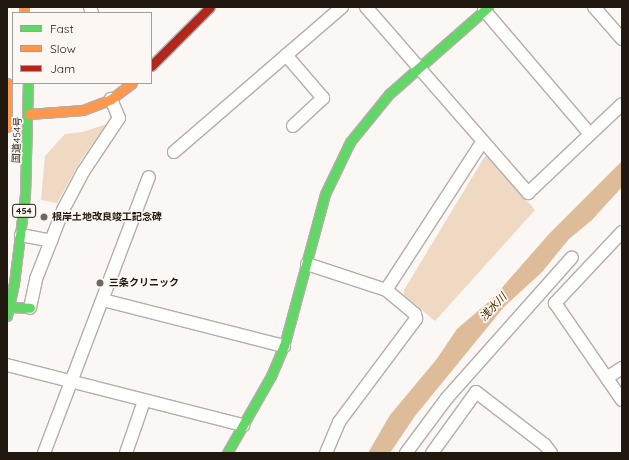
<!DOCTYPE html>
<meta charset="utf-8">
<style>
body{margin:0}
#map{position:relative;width:629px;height:460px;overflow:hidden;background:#faf7f4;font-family:Quicksand,"Noto Sans JP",sans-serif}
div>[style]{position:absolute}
.green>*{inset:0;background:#f0d9c3}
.water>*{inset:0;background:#debc99}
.roads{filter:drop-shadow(1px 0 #b4aea9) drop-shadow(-1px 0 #b4aea9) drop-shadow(0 1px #b4aea9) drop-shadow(0 -1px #b4aea9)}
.street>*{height:12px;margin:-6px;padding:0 6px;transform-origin:6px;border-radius:6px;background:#fefefd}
.fast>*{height:9px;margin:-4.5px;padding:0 4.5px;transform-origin:4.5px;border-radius:4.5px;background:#63d668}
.slow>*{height:9px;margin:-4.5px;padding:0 4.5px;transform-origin:4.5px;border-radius:4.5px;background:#ff974d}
.jam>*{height:9px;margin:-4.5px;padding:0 4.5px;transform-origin:4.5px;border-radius:4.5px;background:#b3261e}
.dots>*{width:11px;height:11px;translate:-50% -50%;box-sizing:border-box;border:2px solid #fcf7f2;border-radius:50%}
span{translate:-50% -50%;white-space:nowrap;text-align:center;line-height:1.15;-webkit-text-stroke:3.5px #fcf7f2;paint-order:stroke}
.shield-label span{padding:1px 3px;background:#fcf7f2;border:1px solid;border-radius:3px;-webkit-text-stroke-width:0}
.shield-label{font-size:9px;color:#211910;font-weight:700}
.street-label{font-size:10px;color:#211910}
.poi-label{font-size:10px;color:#211910;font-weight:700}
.left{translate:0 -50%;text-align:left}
.water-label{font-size:11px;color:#492a01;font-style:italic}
.frame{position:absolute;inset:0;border:8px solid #211910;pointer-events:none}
.legend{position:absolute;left:12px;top:12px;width:140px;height:72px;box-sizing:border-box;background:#fcf7f2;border:1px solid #a49e98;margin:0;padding:5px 7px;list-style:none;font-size:12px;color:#211910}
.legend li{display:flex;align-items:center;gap:8px;height:20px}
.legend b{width:20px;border:1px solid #a49e98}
</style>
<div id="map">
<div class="green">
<div style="clip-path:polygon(107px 124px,81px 160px,57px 203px,41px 200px,45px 156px,65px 134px,83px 132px)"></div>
<div style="clip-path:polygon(485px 156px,490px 157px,535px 210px,435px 321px,404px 295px,404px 290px)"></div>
</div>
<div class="water">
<div style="clip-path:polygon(622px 161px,622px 187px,592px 220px,569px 239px,542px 272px,504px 307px,415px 416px,390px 453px,368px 453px,390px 415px,436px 360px,457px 329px,492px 299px,549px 234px)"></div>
</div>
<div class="roads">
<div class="street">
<div style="left:90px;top:7px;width:6px;rotate:72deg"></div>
<div style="left:366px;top:7px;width:247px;rotate:48.9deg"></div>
<div style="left:528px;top:193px;width:129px;rotate:-43.4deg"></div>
<div style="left:594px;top:7px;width:43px;rotate:48.8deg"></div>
<div style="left:484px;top:10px;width:163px;rotate:49.5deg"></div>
<div style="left:286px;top:55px;width:57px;rotate:49.3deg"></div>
<div style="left:323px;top:98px;width:41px;rotate:137deg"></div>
<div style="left:174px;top:152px;width:222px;rotate:-40.8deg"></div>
<div style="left:622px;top:232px;width:98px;rotate:133.3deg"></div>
<div style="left:555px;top:303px;width:118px;rotate:55.4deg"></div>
<div style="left:21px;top:235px;width:31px;rotate:11deg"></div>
<div style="left:307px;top:264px;width:83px;rotate:18.2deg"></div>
<div style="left:386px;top:290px;width:176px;rotate:-57deg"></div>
<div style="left:103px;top:300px;width:187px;rotate:14.3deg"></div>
<div style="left:30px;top:308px;width:30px;rotate:-78deg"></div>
<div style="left:36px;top:279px;width:74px;rotate:-68.6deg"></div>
<div style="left:63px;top:210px;width:43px;rotate:-62.2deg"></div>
<div style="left:83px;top:172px;width:65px;rotate:-56.3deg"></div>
<div style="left:119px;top:118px;width:21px;rotate:-113deg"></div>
<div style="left:7px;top:365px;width:244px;rotate:14.3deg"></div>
<div style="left:608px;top:377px;width:17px;rotate:-33deg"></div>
<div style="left:44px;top:453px;width:295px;rotate:-69.2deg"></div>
<div style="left:126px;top:453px;width:55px;rotate:-70.9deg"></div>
<div style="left:326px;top:453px;width:34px;rotate:-67deg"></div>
<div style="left:339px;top:422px;width:129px;rotate:-53.2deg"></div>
<div style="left:416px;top:319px;width:5px;rotate:-101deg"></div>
<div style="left:415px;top:314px;width:38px;rotate:-140deg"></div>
<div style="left:406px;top:453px;width:69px;rotate:-53.3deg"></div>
<div style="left:447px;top:398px;width:188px;rotate:-48.4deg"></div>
<div style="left:432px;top:453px;width:75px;rotate:-54.2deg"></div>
<div style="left:476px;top:392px;width:87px;rotate:37.5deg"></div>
<div style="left:545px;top:445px;width:10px;rotate:53deg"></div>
</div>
<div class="fast">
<div style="left:7px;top:307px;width:23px;rotate:2deg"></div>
<div style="left:7px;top:316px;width:34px;rotate:-78deg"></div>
<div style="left:14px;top:283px;width:89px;rotate:-82.9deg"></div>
<div style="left:25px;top:195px;width:112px;rotate:-88.5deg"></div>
<div style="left:227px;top:453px;width:89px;rotate:-60.3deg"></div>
<div style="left:271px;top:376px;width:33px;rotate:-67deg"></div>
<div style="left:284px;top:346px;width:157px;rotate:-74.9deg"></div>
<div style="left:325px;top:194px;width:58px;rotate:-64.3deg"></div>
<div style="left:350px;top:142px;width:62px;rotate:-50.9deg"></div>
<div style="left:389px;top:94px;width:132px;rotate:-41.3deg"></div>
</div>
<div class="slow">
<div style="left:24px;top:7px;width:6px;rotate:90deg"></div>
<div style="left:7px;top:83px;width:44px;rotate:90deg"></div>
<div style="left:29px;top:114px;width:54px;rotate:-4.2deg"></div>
<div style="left:83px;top:110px;width:30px;rotate:-21deg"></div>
<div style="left:111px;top:99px;width:26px;rotate:-37deg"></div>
</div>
<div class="jam">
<div style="left:151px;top:66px;width:83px;rotate:-45deg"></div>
</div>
</div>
<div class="dots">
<div style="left:44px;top:217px;background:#6d6760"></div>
<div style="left:100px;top:283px;background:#6d6760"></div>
</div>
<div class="shield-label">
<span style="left:24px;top:211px">454</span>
</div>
<div class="street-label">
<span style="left:17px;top:140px;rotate:-88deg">国道454号</span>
</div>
<div class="poi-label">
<span class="left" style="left:52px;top:217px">根岸土地改良竣工記念碑</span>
<span class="left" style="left:109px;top:283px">三条クリニック</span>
</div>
<div class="water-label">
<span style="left:493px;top:307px;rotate:-46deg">浅水川</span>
</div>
<div class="frame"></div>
<ul class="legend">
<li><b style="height:5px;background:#63d668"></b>Fast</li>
<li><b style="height:5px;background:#ff974d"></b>Slow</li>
<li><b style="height:5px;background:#b3261e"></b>Jam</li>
</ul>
</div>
